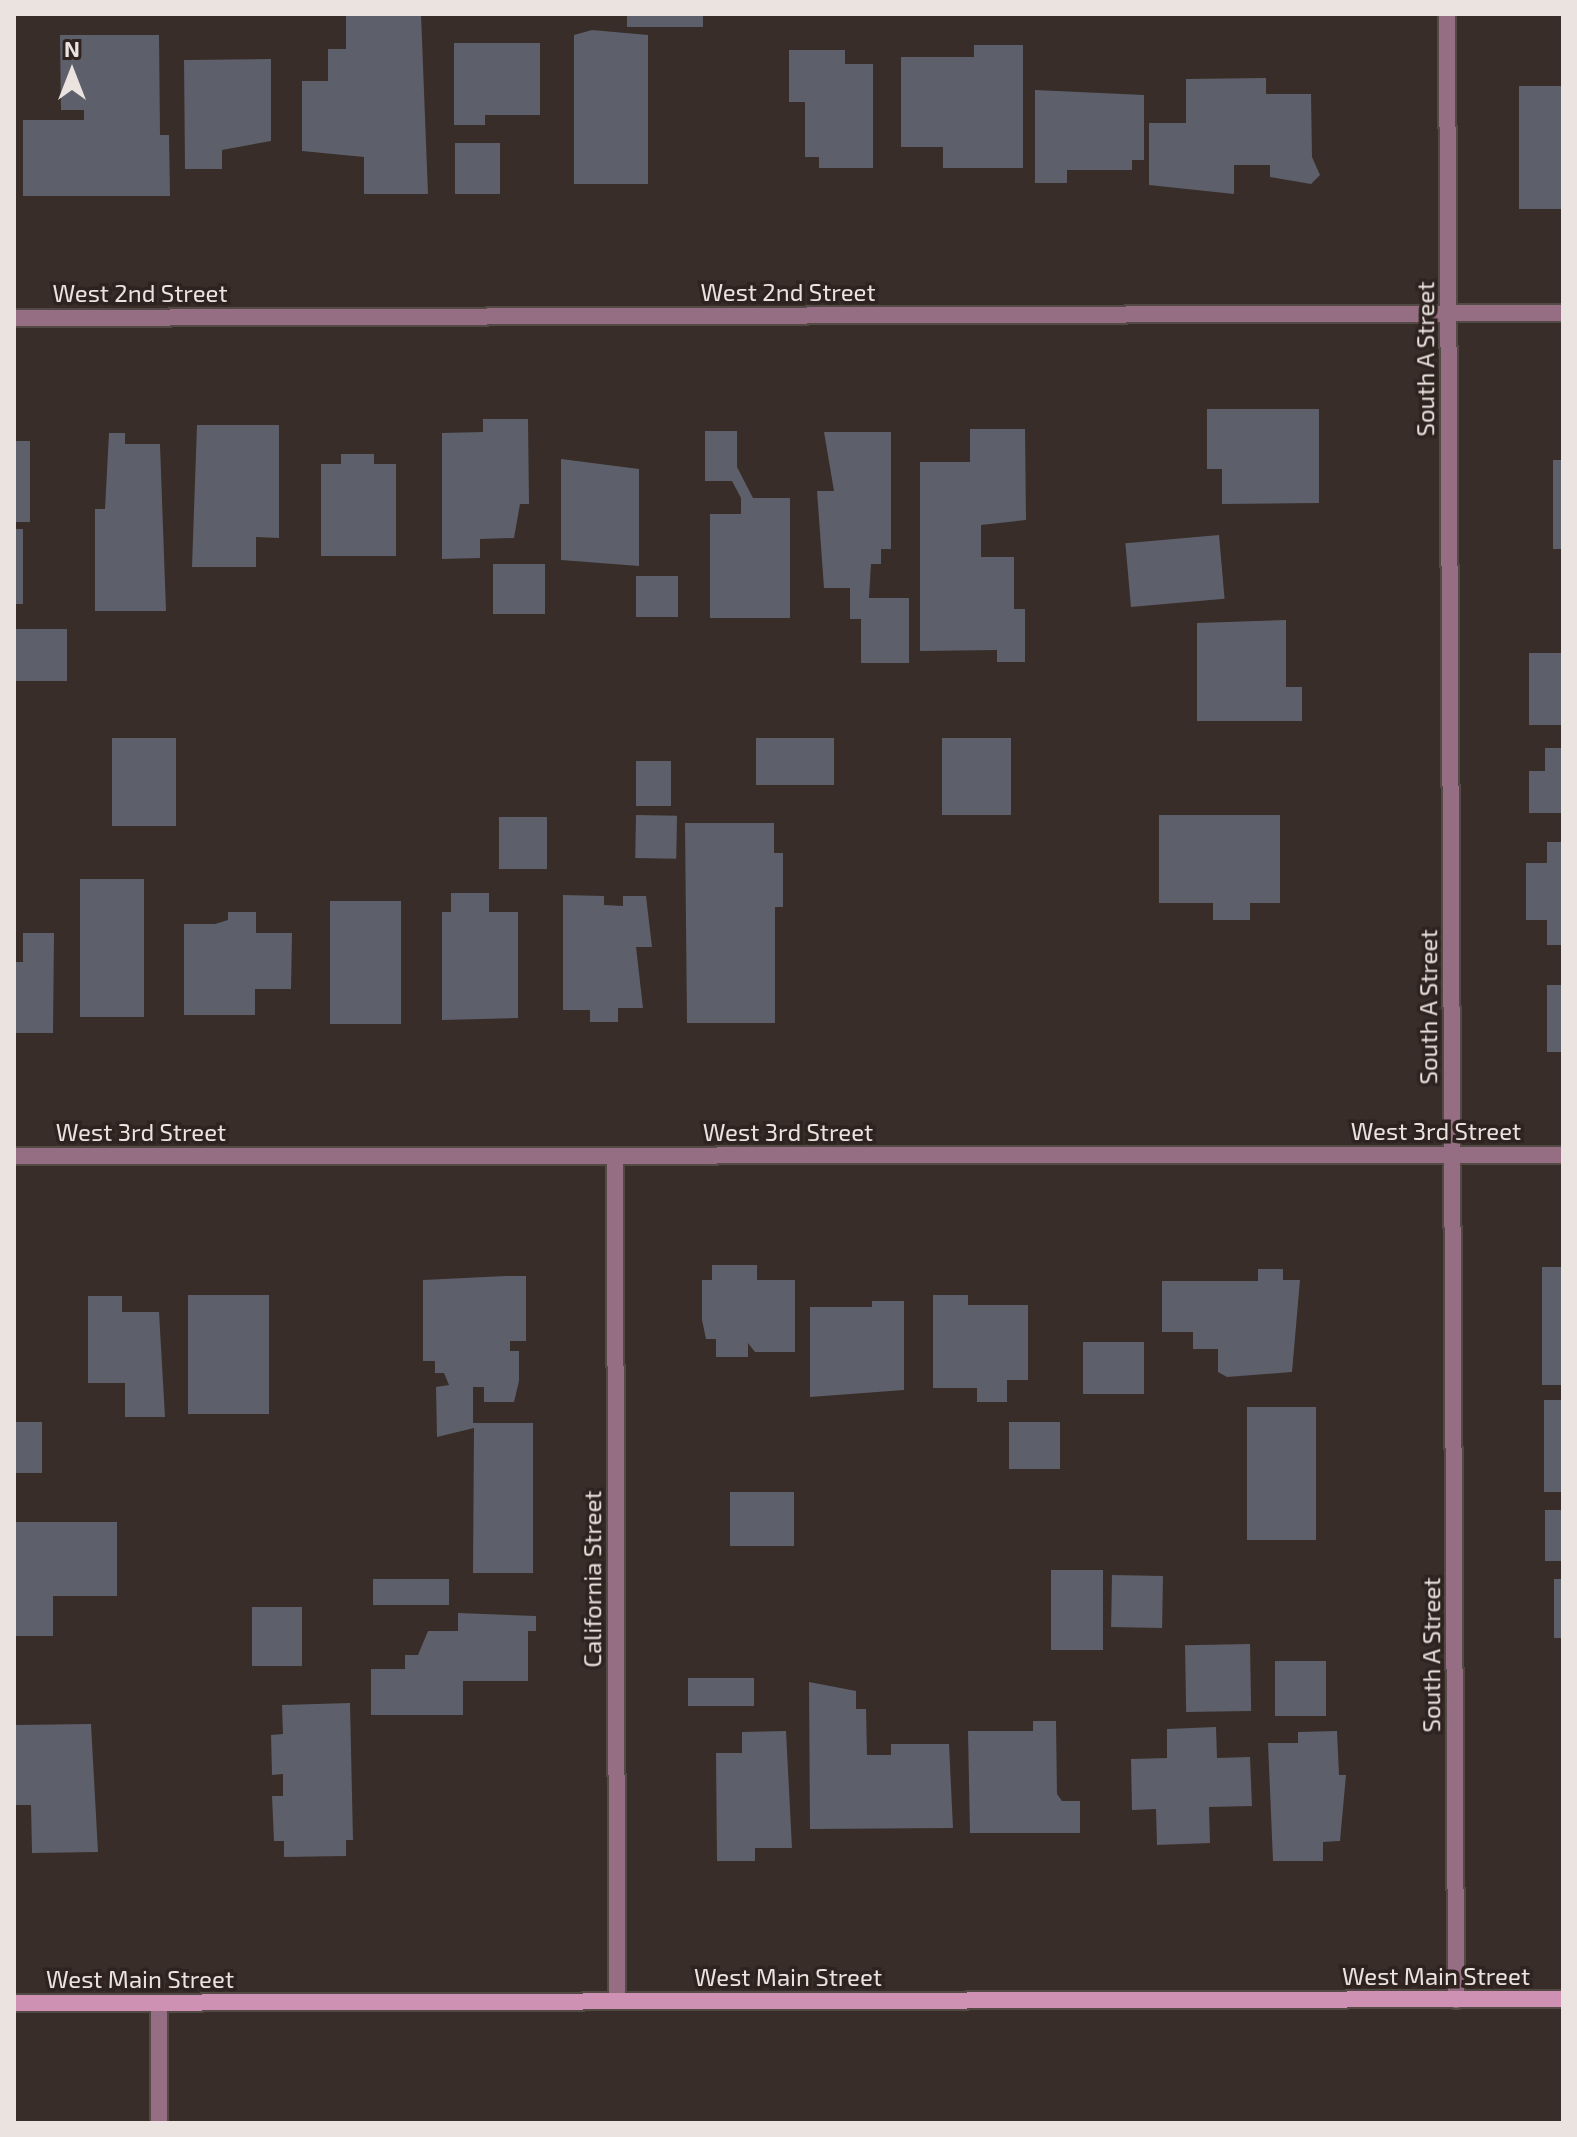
<!DOCTYPE html>
<style>
body{margin:0}
#map{position:relative;width:1577px;height:2137px;overflow:hidden;background:#382d28;font-family:"Exo 2",sans-serif}
div>[style]{position:absolute}
.building>*{inset:0;background:#5d5f6a;transform-origin:0 0}
.roads{filter:drop-shadow(2px 0 #544a45) drop-shadow(-2px 0 #544a45) drop-shadow(0 2px #544a45) drop-shadow(0 -2px #544a45)}
.street>*{height:16px;margin:-8px;padding:0 8px;transform-origin:8px;border-radius:8px;background:#956e83}
.secondary>*{height:16px;margin:-8px;padding:0 8px;transform-origin:8px;border-radius:8px;background:#ce90b3}
span{translate:-50% -50%;white-space:nowrap;text-align:center;line-height:1.15;-webkit-text-stroke:7px #2e231f;paint-order:stroke}
.street-label{font-size:24px;color:#eae3df}
.frame{position:absolute;inset:0;border:16px solid #eae3df;pointer-events:none}
.north{position:absolute;left:32px;top:32px;width:80px;height:80px;-webkit-text-stroke:6px #2e231f;paint-order:stroke;rotate:0deg;font-size:22px;font-weight:700;line-height:32px;text-align:center;color:#eae3df}
.north::after{content:'';display:block;margin:auto;width:28px;height:36px;background:#eae3df;clip-path:polygon(50% 0,100% 100%,50% 72%,0 100%)}
</style>
<div id="map">
<div class="building">
<div style="clip-path:polygon(346px 14px,421px 14px,428px 194px,364px 194px,364px 157px,302px 151px,302px 81px,328px 81px,328px 49px,346px 49px)"></div>
<div style="left:627px;top:14px;width:76px;height:13px"></div>
<div style="clip-path:polygon(592px 30px,648px 35px,648px 184px,574px 184px,574px 35px)"></div>
<div style="clip-path:polygon(60px 35px,159px 35px,160px 135px,169px 135px,170px 196px,23px 196px,23px 120px,84px 120px,84px 110px,61px 110px)"></div>
<div style="clip-path:polygon(454px 43px,540px 43px,540px 115px,485px 115px,485px 125px,454px 125px)"></div>
<div style="clip-path:polygon(974px 45px,1023px 45px,1023px 168px,943px 168px,943px 147px,901px 147px,901px 57px,974px 57px)"></div>
<div style="clip-path:polygon(789px 50px,845px 50px,845px 64px,873px 64px,873px 168px,819px 168px,819px 157px,805px 157px,805px 102px,789px 102px)"></div>
<div style="clip-path:polygon(271px 59px,271px 141px,222px 150px,222px 169px,185px 169px,184px 60px)"></div>
<div style="clip-path:polygon(1266px 78px,1266px 94px,1311px 94px,1312px 157px,1320px 175px,1311px 184px,1270px 177px,1270px 165px,1234px 165px,1234px 194px,1149px 185px,1149px 123px,1186px 123px,1186px 79px)"></div>
<div style="left:1519px;top:86px;width:44px;height:123px"></div>
<div style="clip-path:polygon(1035px 90px,1144px 95px,1144px 160px,1132px 160px,1132px 170px,1067px 170px,1067px 183px,1035px 183px)"></div>
<div style="left:455px;top:143px;width:45px;height:51px"></div>
<div style="clip-path:polygon(1207px 409px,1319px 409px,1319px 503px,1222px 504px,1222px 469px,1207px 469px)"></div>
<div style="clip-path:polygon(483px 419px,528px 419px,529px 504px,520px 504px,514px 538px,480px 539px,480px 558px,442px 559px,442px 433px,483px 432px)"></div>
<div style="clip-path:polygon(197px 425px,279px 425px,279px 538px,256px 537px,256px 567px,192px 567px)"></div>
<div style="clip-path:polygon(970px 429px,1025px 429px,1026px 520px,981px 525px,981px 557px,1014px 557px,1014px 609px,1025px 609px,1025px 662px,997px 662px,997px 650px,920px 651px,920px 462px,970px 462px)"></div>
<div style="clip-path:polygon(705px 431px,737px 431px,737px 467px,753px 498px,790px 498px,790px 618px,710px 618px,710px 514px,741px 514px,741px 498px,732px 481px,705px 481px)"></div>
<div style="clip-path:polygon(824px 432px,891px 432px,891px 549px,881px 549px,881px 564px,871px 564px,869px 598px,909px 598px,909px 663px,861px 663px,861px 619px,850px 619px,850px 588px,824px 588px,817px 491px,834px 491px)"></div>
<div style="clip-path:polygon(109px 433px,125px 433px,125px 444px,160px 444px,166px 611px,95px 611px,95px 509px,105px 509px)"></div>
<div style="left:14px;top:441px;width:16px;height:81px"></div>
<div style="clip-path:polygon(341px 454px,374px 454px,374px 464px,396px 464px,396px 556px,321px 556px,321px 464px,341px 464px)"></div>
<div style="clip-path:polygon(561px 459px,639px 469px,639px 566px,561px 560px)"></div>
<div style="left:1553px;top:460px;width:10px;height:89px"></div>
<div style="left:14px;top:529px;width:9px;height:75px"></div>
<div style="left:1219px;top:535px;width:64px;height:94px;rotate:85deg"></div>
<div style="left:545px;top:564px;width:50px;height:52px;rotate:90deg"></div>
<div style="left:636px;top:576px;width:42px;height:41px"></div>
<div style="clip-path:polygon(1286px 620px,1286px 687px,1302px 687px,1302px 721px,1197px 721px,1197px 623px)"></div>
<div style="left:14px;top:629px;width:53px;height:52px"></div>
<div style="left:1529px;top:653px;width:34px;height:72px"></div>
<div style="left:112px;top:738px;width:64px;height:88px"></div>
<div style="left:756px;top:738px;width:78px;height:47px"></div>
<div style="left:942px;top:738px;width:69px;height:77px"></div>
<div style="clip-path:polygon(1545px 748px,1563px 748px,1563px 813px,1529px 813px,1529px 771px,1545px 771px)"></div>
<div style="left:636px;top:761px;width:35px;height:45px"></div>
<div style="left:636px;top:815px;width:41px;height:43px;rotate:1deg"></div>
<div style="clip-path:polygon(1159px 815px,1280px 815px,1280px 903px,1250px 903px,1250px 920px,1213px 920px,1213px 903px,1159px 903px)"></div>
<div style="left:499px;top:817px;width:48px;height:52px"></div>
<div style="clip-path:polygon(685px 823px,774px 823px,774px 853px,783px 853px,783px 907px,775px 907px,775px 1023px,687px 1023px)"></div>
<div style="clip-path:polygon(1547px 842px,1563px 842px,1563px 945px,1547px 945px,1547px 920px,1526px 920px,1526px 863px,1547px 863px)"></div>
<div style="left:80px;top:879px;width:64px;height:138px"></div>
<div style="clip-path:polygon(451px 893px,489px 893px,489px 912px,518px 912px,518px 1018px,442px 1020px,442px 912px,451px 912px)"></div>
<div style="clip-path:polygon(563px 895px,604px 896px,604px 905px,623px 906px,623px 896px,646px 896px,652px 947px,636px 947px,643px 1008px,618px 1008px,618px 1022px,590px 1022px,590px 1010px,563px 1010px)"></div>
<div style="left:330px;top:901px;width:71px;height:123px"></div>
<div style="clip-path:polygon(228px 912px,256px 912px,256px 933px,292px 933px,291px 989px,255px 989px,255px 1015px,184px 1015px,184px 924px,215px 924px,228px 920px)"></div>
<div style="clip-path:polygon(23px 933px,54px 933px,53px 1033px,14px 1033px,14px 962px,23px 962px)"></div>
<div style="left:1547px;top:985px;width:16px;height:67px"></div>
<div style="clip-path:polygon(712px 1265px,757px 1265px,757px 1280px,795px 1280px,795px 1352px,755px 1352px,748px 1343px,748px 1357px,716px 1357px,716px 1339px,706px 1339px,702px 1320px,702px 1280px,712px 1280px)"></div>
<div style="left:1542px;top:1267px;width:21px;height:118px"></div>
<div style="clip-path:polygon(1258px 1269px,1283px 1269px,1283px 1280px,1300px 1280px,1292px 1372px,1227px 1377px,1218px 1372px,1218px 1349px,1193px 1349px,1193px 1332px,1162px 1332px,1162px 1281px,1258px 1281px)"></div>
<div style="clip-path:polygon(506px 1276px,526px 1276px,526px 1341px,510px 1341px,510px 1351px,519px 1351px,519px 1381px,514px 1402px,484px 1402px,484px 1387px,473px 1387px,473px 1423px,533px 1423px,533px 1573px,473px 1573px,474px 1428px,437px 1437px,436px 1387px,449px 1385px,444px 1373px,435px 1373px,435px 1361px,423px 1361px,423px 1280px)"></div>
<div style="left:188px;top:1295px;width:81px;height:119px"></div>
<div style="clip-path:polygon(933px 1295px,968px 1295px,968px 1305px,1028px 1305px,1028px 1380px,1007px 1380px,1007px 1402px,977px 1402px,977px 1388px,933px 1388px)"></div>
<div style="clip-path:polygon(88px 1296px,122px 1296px,122px 1312px,159px 1312px,165px 1417px,125px 1417px,125px 1383px,88px 1383px)"></div>
<div style="clip-path:polygon(872px 1301px,904px 1301px,904px 1390px,810px 1397px,810px 1307px,872px 1307px)"></div>
<div style="left:1083px;top:1342px;width:61px;height:52px"></div>
<div style="left:1544px;top:1400px;width:19px;height:92px"></div>
<div style="left:1247px;top:1407px;width:69px;height:133px"></div>
<div style="left:14px;top:1422px;width:28px;height:51px"></div>
<div style="left:1009px;top:1422px;width:51px;height:47px"></div>
<div style="left:730px;top:1492px;width:64px;height:54px"></div>
<div style="left:1545px;top:1510px;width:18px;height:51px"></div>
<div style="clip-path:polygon(14px 1522px,117px 1522px,117px 1596px,53px 1596px,53px 1636px,14px 1636px)"></div>
<div style="left:1051px;top:1570px;width:52px;height:80px"></div>
<div style="left:1112px;top:1575px;width:51px;height:52px;rotate:1deg"></div>
<div style="left:373px;top:1579px;width:76px;height:26px"></div>
<div style="left:1554px;top:1579px;width:9px;height:59px"></div>
<div style="left:252px;top:1607px;width:50px;height:59px"></div>
<div style="clip-path:polygon(458px 1613px,536px 1616px,536px 1631px,528px 1631px,528px 1681px,463px 1681px,463px 1715px,371px 1715px,371px 1669px,405px 1669px,405px 1655px,418px 1655px,428px 1631px,458px 1631px)"></div>
<div style="left:1250px;top:1644px;width:67px;height:65px;rotate:89deg"></div>
<div style="left:1275px;top:1661px;width:51px;height:55px"></div>
<div style="left:688px;top:1678px;width:66px;height:28px"></div>
<div style="clip-path:polygon(809px 1682px,856px 1691px,856px 1709px,866px 1709px,867px 1755px,891px 1755px,891px 1744px,949px 1744px,953px 1828px,810px 1829px)"></div>
<div style="clip-path:polygon(350px 1703px,353px 1840px,346px 1840px,346px 1856px,284px 1857px,284px 1841px,274px 1841px,272px 1796px,283px 1796px,283px 1774px,272px 1775px,271px 1735px,283px 1734px,282px 1705px)"></div>
<div style="clip-path:polygon(1033px 1721px,1056px 1721px,1057px 1794px,1062px 1801px,1080px 1801px,1080px 1833px,970px 1833px,968px 1731px,1033px 1731px)"></div>
<div style="clip-path:polygon(91px 1724px,98px 1852px,32px 1853px,31px 1805px,14px 1805px,14px 1725px)"></div>
<div style="clip-path:polygon(1216px 1727px,1217px 1758px,1250px 1757px,1252px 1806px,1209px 1807px,1210px 1843px,1157px 1845px,1156px 1809px,1132px 1810px,1131px 1759px,1167px 1758px,1167px 1729px)"></div>
<div style="clip-path:polygon(786px 1731px,792px 1848px,755px 1848px,755px 1861px,717px 1861px,716px 1753px,742px 1753px,742px 1732px)"></div>
<div style="clip-path:polygon(1337px 1731px,1339px 1775px,1346px 1775px,1340px 1841px,1323px 1842px,1323px 1861px,1273px 1861px,1268px 1743px,1298px 1743px,1298px 1732px)"></div>
</div>
<div class="roads">
<div class="street">
<div style="left:1447px;top:14px;width:1986px;rotate:89.74deg"></div>
<div style="left:14px;top:318px;width:1549px;rotate:-0.18deg"></div>
<div style="left:14px;top:1156px;width:1549px;rotate:-0.04deg"></div>
<div style="left:615px;top:1156px;width:845px;rotate:89.86deg"></div>
<div style="left:159px;top:2003px;width:120px;rotate:90deg"></div>
</div>
<div class="secondary">
<div style="left:14px;top:2003px;width:1549px;rotate:-0.15deg"></div>
</div>
</div>
<div class="street-label">
<span style="left:788px;top:292px">West 2nd Street</span>
<span style="left:140px;top:293px">West 2nd Street</span>
<span style="left:1425px;top:359px;rotate:-90deg">South A Street</span>
<span style="left:1428px;top:1007px;rotate:-90deg">South A Street</span>
<span style="left:1436px;top:1131px">West 3rd Street</span>
<span style="left:141px;top:1132px">West 3rd Street</span>
<span style="left:788px;top:1132px">West 3rd Street</span>
<span style="left:592px;top:1579px;rotate:-90deg">California Street</span>
<span style="left:1431px;top:1655px;rotate:-90deg">South A Street</span>
<span style="left:1436px;top:1976px">West Main Street</span>
<span style="left:788px;top:1977px">West Main Street</span>
<span style="left:140px;top:1979px">West Main Street</span>
</div>
<div class="frame"></div>
<div class="north">N</div>
</div>
